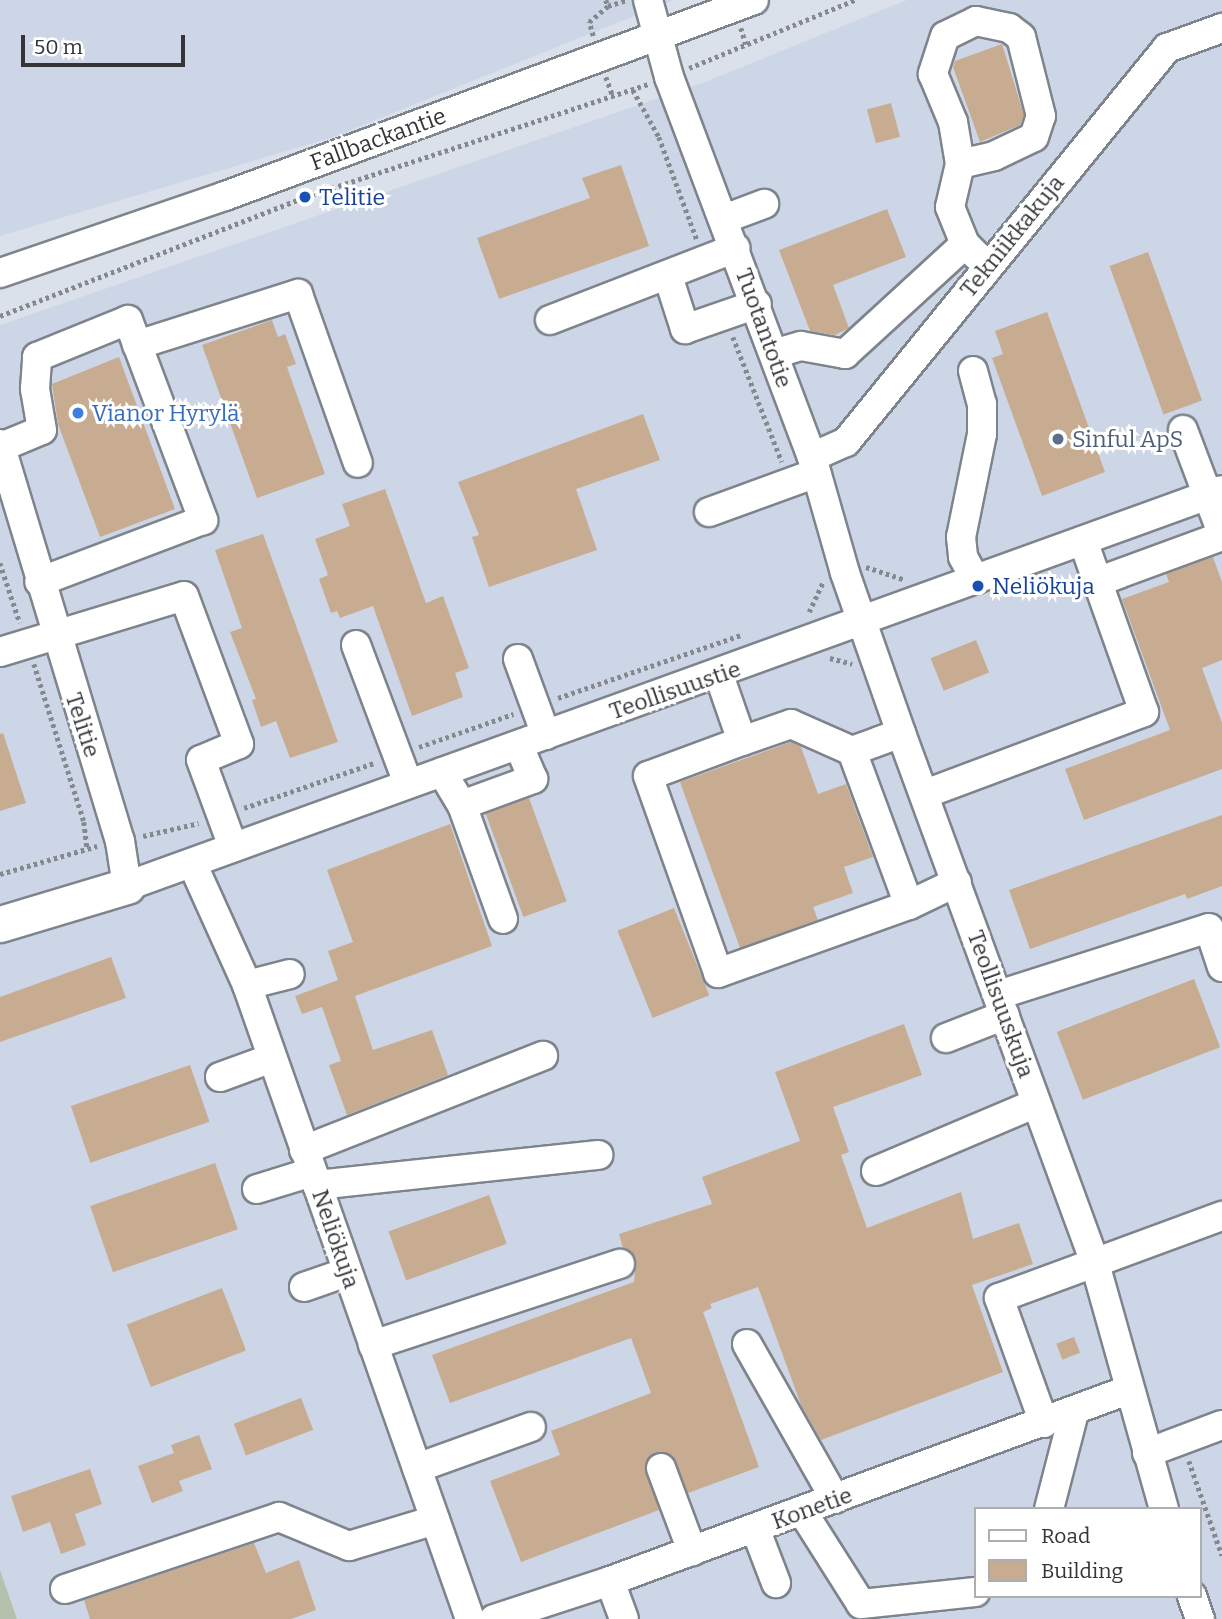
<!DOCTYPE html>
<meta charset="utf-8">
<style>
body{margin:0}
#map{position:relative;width:1222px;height:1619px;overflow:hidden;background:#dbe1ea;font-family:Bitter,serif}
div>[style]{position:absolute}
.built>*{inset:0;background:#cdd6e6}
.green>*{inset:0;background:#b3c1ad}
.building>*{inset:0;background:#c7ac92;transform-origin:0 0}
.path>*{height:4.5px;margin-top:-2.25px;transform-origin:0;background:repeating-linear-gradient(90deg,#85898f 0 3.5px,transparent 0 7px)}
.roads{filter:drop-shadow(2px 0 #7e848c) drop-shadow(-2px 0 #7e848c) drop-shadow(0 2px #7e848c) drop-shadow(0 -2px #7e848c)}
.minor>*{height:28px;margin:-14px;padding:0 14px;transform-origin:14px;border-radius:14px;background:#fff}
.major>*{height:35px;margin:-17.5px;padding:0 17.5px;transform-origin:17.5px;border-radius:17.5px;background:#fff}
.dots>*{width:19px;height:19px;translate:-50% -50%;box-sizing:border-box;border:4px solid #fff;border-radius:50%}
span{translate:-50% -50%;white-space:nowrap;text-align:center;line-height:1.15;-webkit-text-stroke:6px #fff;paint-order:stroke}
.street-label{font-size:23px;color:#333539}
.transit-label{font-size:23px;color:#164399}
.left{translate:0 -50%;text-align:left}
.shop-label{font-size:23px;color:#366cbe}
.service-label{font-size:23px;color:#4e5e75}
.legend{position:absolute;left:974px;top:1507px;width:228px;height:91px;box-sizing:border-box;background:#fff;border:2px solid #adaeb0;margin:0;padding:9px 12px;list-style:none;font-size:21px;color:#333539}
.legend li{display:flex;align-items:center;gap:14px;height:35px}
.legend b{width:35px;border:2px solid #adaeb0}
.scale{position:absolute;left:21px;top:35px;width:164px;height:32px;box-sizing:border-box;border:4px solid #333539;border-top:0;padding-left:9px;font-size:21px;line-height:24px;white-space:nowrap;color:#333539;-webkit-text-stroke:5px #fff;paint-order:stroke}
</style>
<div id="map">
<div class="built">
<div style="clip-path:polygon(0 0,674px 0,333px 137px,0 236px)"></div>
<div style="clip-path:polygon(evenodd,907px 0,1222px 0,1222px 1619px,17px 1619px,0 1571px,0 325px,705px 82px,907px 0,975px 1509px,1199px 1509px,1199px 1596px,975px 1596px,975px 1509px)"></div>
</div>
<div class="green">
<div style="clip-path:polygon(0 1570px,17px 1619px,0 1619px)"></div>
</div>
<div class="building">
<div style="clip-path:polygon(1002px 44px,1024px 115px,1020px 125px,980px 142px,953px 67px,955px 61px)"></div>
<div style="left:891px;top:103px;width:35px;height:25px;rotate:75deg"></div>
<div style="clip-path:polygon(621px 165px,649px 246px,499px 299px,477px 238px,590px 198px,582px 178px)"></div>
<div style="clip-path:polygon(887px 209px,906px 257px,833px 285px,849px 328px,835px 335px,810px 331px,779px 250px)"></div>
<div style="left:1148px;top:252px;width:158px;height:41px;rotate:70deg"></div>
<div style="clip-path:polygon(1047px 312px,1105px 472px,1042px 496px,992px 358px,1003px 354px,995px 331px)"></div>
<div style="clip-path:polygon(272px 320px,278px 337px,285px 334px,296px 364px,287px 367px,325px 474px,257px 498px,202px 345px)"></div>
<div style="clip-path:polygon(119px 357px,175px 509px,100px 537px,58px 424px,52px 384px)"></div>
<div style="clip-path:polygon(643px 414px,660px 460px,576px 489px,597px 550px,489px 587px,472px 537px,479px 535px,458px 482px)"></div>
<div style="clip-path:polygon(385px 489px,426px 603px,443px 596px,469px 668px,455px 673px,463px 697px,412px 716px,373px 606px,340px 618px,337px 611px,331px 613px,319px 579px,328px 575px,315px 539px,350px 526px,342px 504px)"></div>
<div style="clip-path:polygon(263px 534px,338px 742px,290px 758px,276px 721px,261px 727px,252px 700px,256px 699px,230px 632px,242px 628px,215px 550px)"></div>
<div style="clip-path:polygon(1213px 557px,1222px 582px,1222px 660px,1202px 668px,1222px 723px,1222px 769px,1084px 820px,1065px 769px,1170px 730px,1122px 599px,1169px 582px,1166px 574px)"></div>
<div style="left:976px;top:640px;width:35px;height:49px;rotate:68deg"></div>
<div style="clip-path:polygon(3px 733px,26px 803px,0 811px,0 734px)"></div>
<div style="clip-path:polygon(791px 742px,801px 747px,818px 794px,846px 784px,873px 857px,844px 867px,853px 893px,813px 907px,818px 920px,740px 948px,680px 782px)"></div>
<div style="left:529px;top:798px;width:110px;height:46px;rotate:70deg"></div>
<div style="clip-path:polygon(1222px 815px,1222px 886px,1187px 899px,1185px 894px,1030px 949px,1009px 890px)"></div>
<div style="clip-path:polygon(450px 824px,492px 946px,355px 996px,373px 1050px,432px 1030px,448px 1075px,347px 1115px,329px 1065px,341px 1061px,322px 1007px,302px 1014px,295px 996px,338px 980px,328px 951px,353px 942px,327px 870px)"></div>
<div style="left:674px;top:908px;width:94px;height:61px;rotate:68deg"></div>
<div style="clip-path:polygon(111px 957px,126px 998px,0 1042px,0 997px)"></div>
<div style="left:1194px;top:979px;width:73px;height:147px;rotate:69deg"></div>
<div style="clip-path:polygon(904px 1024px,922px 1075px,833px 1107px,849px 1152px,841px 1155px,867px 1228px,961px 1192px,973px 1239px,1019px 1223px,1033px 1264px,972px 1285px,1003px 1372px,821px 1440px,801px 1405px,758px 1287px,710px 1304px,712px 1308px,703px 1312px,759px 1467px,688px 1493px,672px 1456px,655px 1453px,645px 1466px,659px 1510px,521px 1562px,490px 1481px,560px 1455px,551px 1431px,651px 1393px,631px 1338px,450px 1403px,432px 1355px,634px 1282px,636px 1259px,623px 1248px,619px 1234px,712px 1204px,702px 1177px,800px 1141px,775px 1072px)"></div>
<div style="left:190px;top:1065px;width:60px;height:126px;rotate:71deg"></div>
<div style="left:215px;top:1163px;width:70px;height:132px;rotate:71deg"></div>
<div style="left:489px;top:1195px;width:52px;height:107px;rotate:70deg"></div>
<div style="left:222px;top:1288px;width:67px;height:102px;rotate:69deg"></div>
<div style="left:1074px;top:1337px;width:17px;height:19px;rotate:69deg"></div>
<div style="left:301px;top:1398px;width:34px;height:72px;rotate:69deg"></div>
<div style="clip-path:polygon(199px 1435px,212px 1469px,179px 1481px,183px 1491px,152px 1503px,138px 1466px,174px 1453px,171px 1445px)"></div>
<div style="clip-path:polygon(90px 1469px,102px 1504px,75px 1514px,86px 1545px,61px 1554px,50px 1522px,23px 1532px,11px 1496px)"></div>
<div style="clip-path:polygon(254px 1543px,266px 1573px,299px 1560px,316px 1610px,291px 1619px,90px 1619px,84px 1600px)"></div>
</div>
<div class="path">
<div style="left:606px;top:0;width:6px;rotate:72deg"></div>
<div style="left:608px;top:6px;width:20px;rotate:-18deg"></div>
<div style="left:741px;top:28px;width:17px;rotate:73deg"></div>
<div style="left:593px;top:36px;width:15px;rotate:-106deg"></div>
<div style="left:589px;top:22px;width:25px;rotate:-40deg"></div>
<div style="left:689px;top:68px;width:179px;rotate:-22.3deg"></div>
<div style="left:606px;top:77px;width:20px;rotate:70deg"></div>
<div style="left:633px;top:90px;width:54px;rotate:61deg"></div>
<div style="left:659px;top:137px;width:110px;rotate:69.7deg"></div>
<div style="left:0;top:316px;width:327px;rotate:-21.3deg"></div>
<div style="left:305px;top:197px;width:361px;rotate:-18.2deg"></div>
<div style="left:733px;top:337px;width:134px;rotate:68.6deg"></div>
<div style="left:0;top:563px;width:63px;rotate:71.6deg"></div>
<div style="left:866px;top:567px;width:39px;rotate:18deg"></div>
<div style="left:809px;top:612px;width:33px;rotate:-65deg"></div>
<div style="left:830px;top:658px;width:23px;rotate:15deg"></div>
<div style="left:34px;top:664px;width:166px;rotate:72.4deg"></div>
<div style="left:84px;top:822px;width:26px;rotate:83deg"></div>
<div style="left:558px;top:698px;width:194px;rotate:-19deg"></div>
<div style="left:419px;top:747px;width:100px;rotate:-19.3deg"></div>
<div style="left:244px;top:808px;width:138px;rotate:-19.1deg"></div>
<div style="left:143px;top:836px;width:57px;rotate:-13.1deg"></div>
<div style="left:0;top:874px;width:101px;rotate:-16.1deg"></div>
<div style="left:1189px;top:1461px;width:100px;rotate:70.7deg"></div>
</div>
<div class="roads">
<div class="minor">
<div style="left:648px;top:0;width:80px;rotate:74.7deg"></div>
<div style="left:669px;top:77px;width:406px;rotate:69.4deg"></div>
<div style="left:812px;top:457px;width:121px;rotate:74.1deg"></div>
<div style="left:845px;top:573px;width:170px;rotate:70.7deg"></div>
<div style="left:901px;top:733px;width:561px;rotate:69.89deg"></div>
<div style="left:1094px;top:1260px;width:259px;rotate:74.3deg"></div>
<div style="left:960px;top:164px;width:35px;rotate:-13deg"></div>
<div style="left:994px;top:156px;width:44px;rotate:-25.4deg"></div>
<div style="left:1034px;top:137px;width:22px;rotate:-72deg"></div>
<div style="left:1041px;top:116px;width:81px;rotate:-104.2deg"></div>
<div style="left:1021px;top:37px;width:15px;rotate:-143deg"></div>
<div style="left:1009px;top:28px;width:34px;rotate:-168deg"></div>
<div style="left:976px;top:21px;width:34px;rotate:154deg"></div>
<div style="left:945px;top:36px;width:40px;rotate:108deg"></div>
<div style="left:933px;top:74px;width:52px;rotate:67.4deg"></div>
<div style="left:953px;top:122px;width:43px;rotate:80.5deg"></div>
<div style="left:960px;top:164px;width:44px;rotate:103.1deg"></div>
<div style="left:950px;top:207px;width:40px;rotate:68deg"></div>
<div style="left:724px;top:219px;width:43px;rotate:-20.6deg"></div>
<div style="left:0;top:273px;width:238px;rotate:-18.9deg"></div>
<div style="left:225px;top:196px;width:564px;rotate:-20.33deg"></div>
<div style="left:668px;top:276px;width:56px;rotate:72.2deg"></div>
<div style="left:685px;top:329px;width:76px;rotate:-19.1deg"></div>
<div style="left:550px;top:320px;width:199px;rotate:-21.2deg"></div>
<div style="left:137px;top:345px;width:169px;rotate:-17.6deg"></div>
<div style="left:298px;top:294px;width:179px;rotate:70.5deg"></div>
<div style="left:774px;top:354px;width:28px;rotate:-17deg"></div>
<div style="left:801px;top:346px;width:45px;rotate:10.3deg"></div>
<div style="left:845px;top:354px;width:163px;rotate:-42.5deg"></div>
<div style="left:965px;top:244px;width:17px;rotate:45deg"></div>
<div style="left:973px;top:371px;width:34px;rotate:75deg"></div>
<div style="left:982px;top:404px;width:30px;rotate:90deg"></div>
<div style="left:982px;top:434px;width:105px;rotate:101.5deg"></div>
<div style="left:961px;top:537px;width:20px;rotate:84deg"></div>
<div style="left:963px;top:557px;width:26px;rotate:61deg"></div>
<div style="left:1183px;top:430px;width:110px;rotate:69.3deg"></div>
<div style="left:0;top:444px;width:415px;rotate:73.2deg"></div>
<div style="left:120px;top:841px;width:46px;rotate:81.2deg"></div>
<div style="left:127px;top:886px;width:1164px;rotate:-19.88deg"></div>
<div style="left:1px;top:447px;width:44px;rotate:-22.5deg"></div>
<div style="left:42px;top:430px;width:42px;rotate:-99.7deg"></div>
<div style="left:35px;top:389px;width:32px;rotate:-86deg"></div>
<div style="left:37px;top:357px;width:98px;rotate:-22.1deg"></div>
<div style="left:128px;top:320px;width:214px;rotate:69.4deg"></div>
<div style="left:203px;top:520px;width:175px;rotate:159.3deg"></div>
<div style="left:812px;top:457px;width:37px;rotate:-24deg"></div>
<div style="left:846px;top:442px;width:508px;rotate:-50.83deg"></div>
<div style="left:1167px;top:48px;width:59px;rotate:-20deg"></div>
<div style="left:709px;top:512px;width:114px;rotate:-20deg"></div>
<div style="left:1097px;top:582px;width:133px;rotate:-20.2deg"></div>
<div style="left:356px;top:645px;width:147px;rotate:69.4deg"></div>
<div style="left:0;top:652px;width:192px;rotate:-16.9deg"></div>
<div style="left:184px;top:596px;width:158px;rotate:69.6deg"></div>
<div style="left:239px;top:744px;width:41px;rotate:157.2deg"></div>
<div style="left:201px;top:760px;width:93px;rotate:69.8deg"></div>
<div style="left:518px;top:659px;width:81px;rotate:69.8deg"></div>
<div style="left:719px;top:675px;width:70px;rotate:70.8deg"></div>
<div style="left:742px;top:741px;width:52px;rotate:-19.1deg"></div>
<div style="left:791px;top:724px;width:67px;rotate:23.9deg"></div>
<div style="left:901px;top:733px;width:52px;rotate:159.8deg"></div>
<div style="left:852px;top:751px;width:164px;rotate:69.7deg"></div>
<div style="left:742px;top:741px;width:100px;rotate:159.6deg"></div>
<div style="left:648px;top:776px;width:209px;rotate:70.4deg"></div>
<div style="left:718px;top:973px;width:203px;rotate:-19.6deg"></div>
<div style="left:909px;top:905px;width:53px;rotate:-25.6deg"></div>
<div style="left:442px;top:772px;width:39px;rotate:59deg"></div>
<div style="left:462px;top:805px;width:121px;rotate:70.2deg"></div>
<div style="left:925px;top:794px;width:234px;rotate:-20.5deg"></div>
<div style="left:1144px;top:712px;width:182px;rotate:-109.6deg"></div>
<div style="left:462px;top:805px;width:76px;rotate:-20.1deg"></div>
<div style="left:533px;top:779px;width:36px;rotate:-113deg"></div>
<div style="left:192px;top:863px;width:134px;rotate:65.7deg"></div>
<div style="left:247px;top:985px;width:672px;rotate:70.62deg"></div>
<div style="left:247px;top:985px;width:44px;rotate:-14.3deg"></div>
<div style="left:998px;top:995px;width:221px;rotate:-17.6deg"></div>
<div style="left:1209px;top:928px;width:41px;rotate:71.6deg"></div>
<div style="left:946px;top:1038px;width:63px;rotate:-21.3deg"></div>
<div style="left:220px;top:1077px;width:55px;rotate:-20.1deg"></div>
<div style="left:304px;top:1150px;width:257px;rotate:-21.5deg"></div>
<div style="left:876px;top:1171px;width:174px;rotate:-23deg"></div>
<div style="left:317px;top:1185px;width:283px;rotate:-6.1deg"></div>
<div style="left:257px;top:1189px;width:58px;rotate:-17.2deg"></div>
<div style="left:304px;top:1287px;width:46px;rotate:-19.2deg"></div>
<div style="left:747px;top:1344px;width:178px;rotate:60.4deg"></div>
<div style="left:373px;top:1345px;width:260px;rotate:-18.2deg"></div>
<div style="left:1044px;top:1423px;width:133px;rotate:-109.8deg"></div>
<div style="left:999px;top:1298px;width:238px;rotate:-20.2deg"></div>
<div style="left:1147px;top:1453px;width:80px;rotate:-20.5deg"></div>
<div style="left:417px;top:1468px;width:121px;rotate:-19.8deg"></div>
<div style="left:661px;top:1468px;width:89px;rotate:69.5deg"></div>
<div style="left:1049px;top:1509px;width:100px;rotate:-75.5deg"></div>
<div style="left:802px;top:1511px;width:110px;rotate:57.6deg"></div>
<div style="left:861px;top:1604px;width:115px;rotate:-6deg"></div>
<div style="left:755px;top:1528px;width:59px;rotate:69.1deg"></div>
<div style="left:610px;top:1581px;width:40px;rotate:69.8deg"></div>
<div style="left:65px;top:1589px;width:226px;rotate:-18.6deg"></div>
<div style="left:279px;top:1517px;width:76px;rotate:22.5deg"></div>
<div style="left:349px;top:1546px;width:90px;rotate:-16.8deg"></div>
<div style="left:1192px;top:1596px;width:24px;rotate:71deg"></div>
<div style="left:494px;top:1619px;width:122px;rotate:-18.1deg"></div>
<div style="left:610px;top:1581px;width:552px;rotate:-20.24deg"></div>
</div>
<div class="major">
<div style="left:0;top:924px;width:133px;rotate:-16.7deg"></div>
</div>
</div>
<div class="dots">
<div style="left:305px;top:197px;background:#1a4fb4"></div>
<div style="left:78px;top:413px;background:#3f7fe0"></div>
<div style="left:1058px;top:439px;background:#5c6f8a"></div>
<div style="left:978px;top:586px;background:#1a4fb4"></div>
</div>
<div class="street-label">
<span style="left:378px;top:139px;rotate:-20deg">Fallbackantie</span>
<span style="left:1012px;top:236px;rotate:-51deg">Tekniikkakuja</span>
<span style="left:764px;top:328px;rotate:70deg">Tuotantotie</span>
<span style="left:675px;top:690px;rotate:-19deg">Teollisuustie</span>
<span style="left:83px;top:725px;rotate:72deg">Telitie</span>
<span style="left:1001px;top:1004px;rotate:70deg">Teollisuuskuja</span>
<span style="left:336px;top:1239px;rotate:71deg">Neliökuja</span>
<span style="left:812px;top:1508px;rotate:-20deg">Konetie</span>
</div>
<div class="transit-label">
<span class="left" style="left:319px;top:197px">Telitie</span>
<span class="left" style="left:992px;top:586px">Neliökuja</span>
</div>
<div class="shop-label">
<span class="left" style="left:92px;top:413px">Vianor Hyrylä</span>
</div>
<div class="service-label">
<span class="left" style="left:1072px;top:439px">Sinful ApS</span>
</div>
<ul class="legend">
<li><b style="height:9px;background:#fff"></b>Road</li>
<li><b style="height:19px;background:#c7ac92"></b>Building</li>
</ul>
<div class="scale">50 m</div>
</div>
